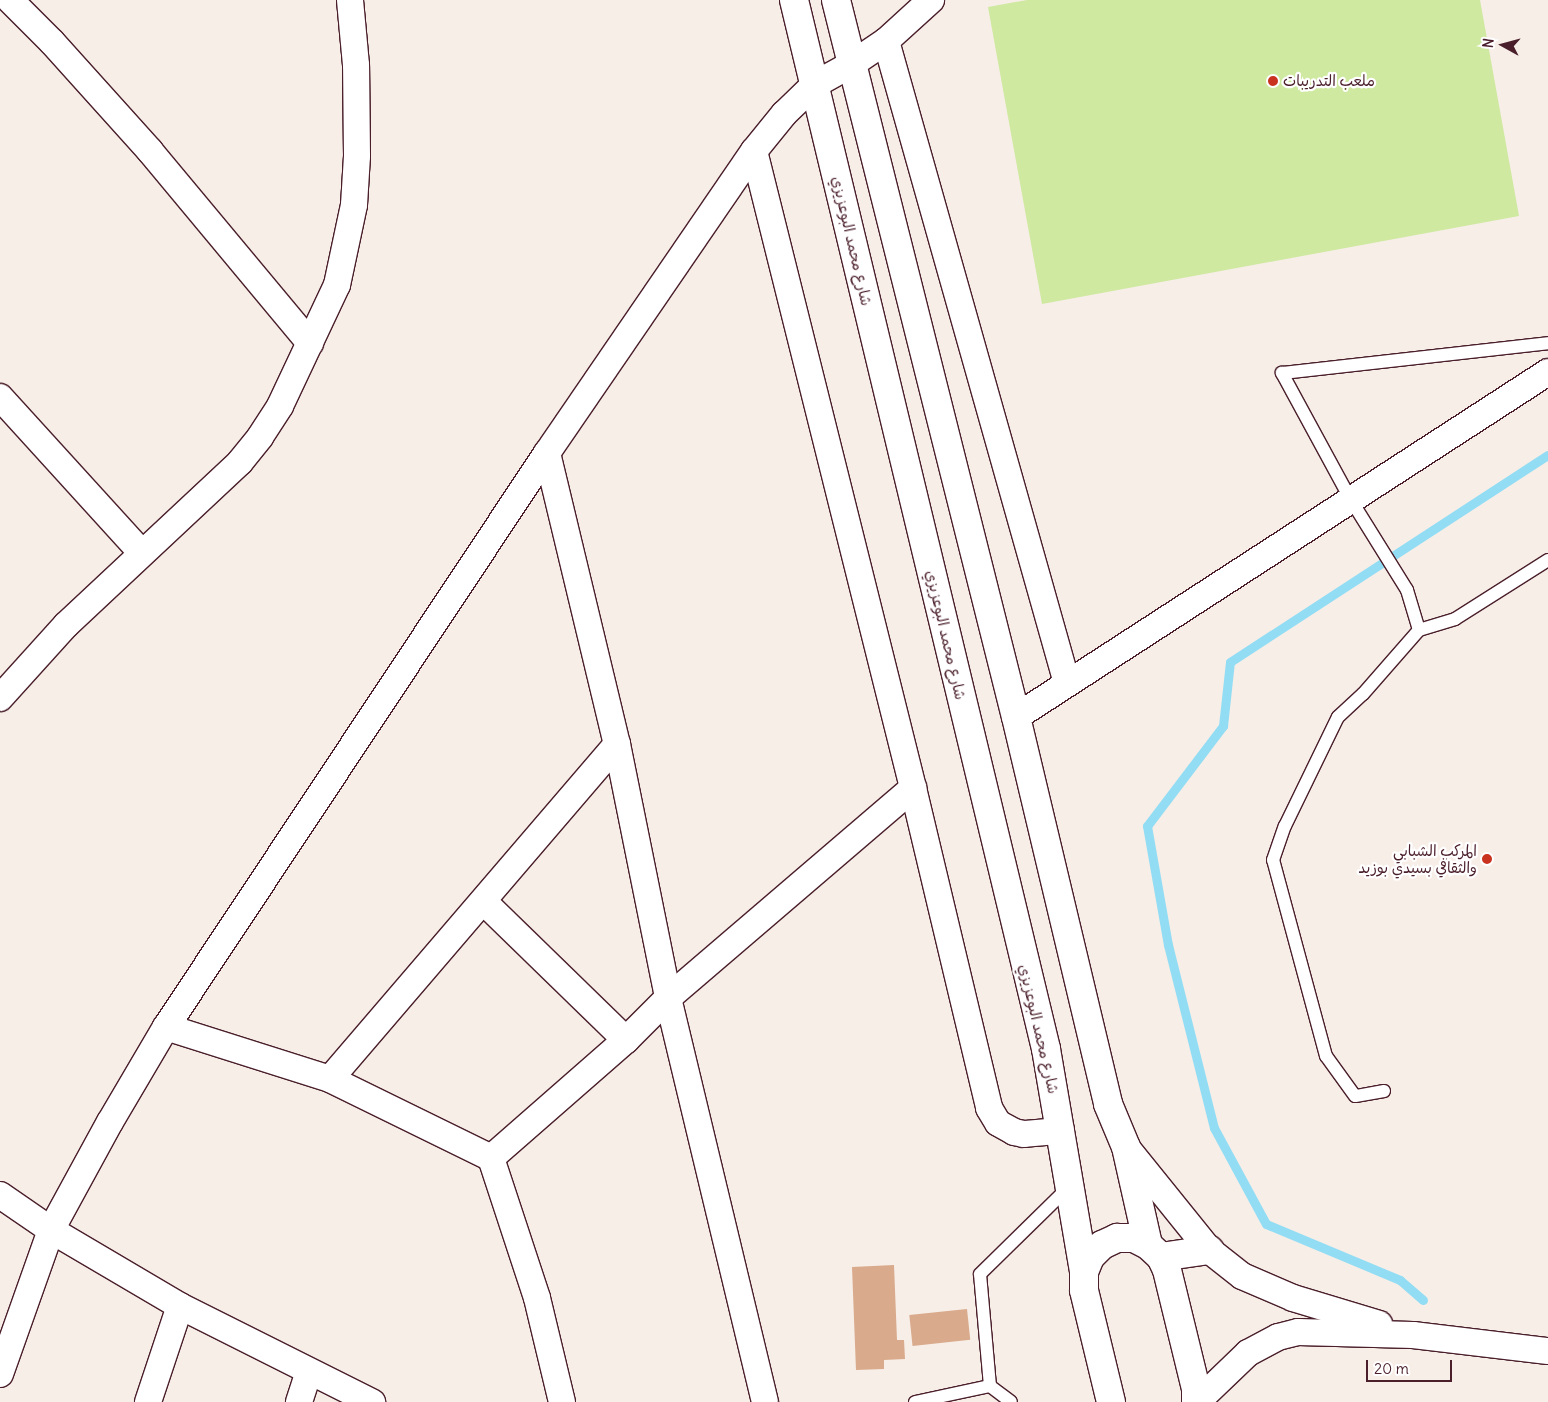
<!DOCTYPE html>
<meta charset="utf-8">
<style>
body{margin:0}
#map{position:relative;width:1548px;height:1402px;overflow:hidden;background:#f7eee8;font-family:Delius,"Playpen Sans Arabic",sans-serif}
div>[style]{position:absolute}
.green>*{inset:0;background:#cfe9a0}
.stream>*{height:9px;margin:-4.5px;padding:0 4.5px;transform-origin:4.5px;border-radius:4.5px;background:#93ddf4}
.building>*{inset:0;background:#d9aa8b;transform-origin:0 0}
.roads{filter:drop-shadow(1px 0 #4a1f2b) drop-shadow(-1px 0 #4a1f2b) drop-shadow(0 1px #4a1f2b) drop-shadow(0 -1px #4a1f2b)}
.service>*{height:12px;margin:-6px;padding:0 6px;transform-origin:6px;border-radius:6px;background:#fff}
.minor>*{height:26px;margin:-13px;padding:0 13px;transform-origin:13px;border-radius:13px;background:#fff}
.secondary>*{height:28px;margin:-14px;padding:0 14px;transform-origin:14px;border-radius:14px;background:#fff}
.dots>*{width:14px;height:14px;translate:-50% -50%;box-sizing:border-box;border:2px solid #fff;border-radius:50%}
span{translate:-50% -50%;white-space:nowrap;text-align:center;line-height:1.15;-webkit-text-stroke:4.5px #fff;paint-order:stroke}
.poi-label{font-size:15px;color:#4a1f2b}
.left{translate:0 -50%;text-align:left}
.right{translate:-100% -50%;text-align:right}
.street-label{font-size:15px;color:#4a1f2b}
.north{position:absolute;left:1478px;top:20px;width:50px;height:50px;-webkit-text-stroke:4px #fff;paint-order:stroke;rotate:277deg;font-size:14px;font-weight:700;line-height:20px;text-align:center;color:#4a1f2b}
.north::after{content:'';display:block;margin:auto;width:18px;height:22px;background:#4a1f2b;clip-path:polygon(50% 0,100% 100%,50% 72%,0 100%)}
.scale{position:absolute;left:1366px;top:1360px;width:86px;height:22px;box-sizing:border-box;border:2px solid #4a1f2b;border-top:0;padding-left:6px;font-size:15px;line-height:18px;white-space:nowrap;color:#4a1f2b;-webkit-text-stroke:4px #fff;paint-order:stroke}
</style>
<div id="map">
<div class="green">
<div style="clip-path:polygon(1027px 0,1480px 0,1519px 216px,1042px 304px,988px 7px)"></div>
</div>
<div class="stream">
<div style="left:1423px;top:1300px;width:30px;rotate:-139deg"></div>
<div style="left:1400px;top:1280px;width:145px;rotate:-157.3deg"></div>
<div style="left:1266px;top:1224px;width:109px;rotate:-118.4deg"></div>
<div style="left:1214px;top:1128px;width:189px;rotate:-104.1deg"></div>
<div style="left:1168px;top:945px;width:121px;rotate:-100deg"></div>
<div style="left:1147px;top:826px;width:126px;rotate:-52.8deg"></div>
<div style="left:1223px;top:726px;width:64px;rotate:-83.8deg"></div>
<div style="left:1230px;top:662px;width:379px;rotate:-33.1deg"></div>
</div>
<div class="building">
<div style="clip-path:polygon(894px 1265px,897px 1340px,904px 1340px,905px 1359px,884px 1360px,884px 1369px,856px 1370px,852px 1267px)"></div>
<div style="left:967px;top:1309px;width:31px;height:58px;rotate:84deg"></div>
</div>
<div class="roads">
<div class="service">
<div style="left:1419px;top:630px;width:38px;rotate:-17deg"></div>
<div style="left:1455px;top:619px;width:110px;rotate:-32.4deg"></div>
<div style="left:1384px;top:1091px;width:29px;rotate:170deg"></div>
<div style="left:1355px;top:1096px;width:49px;rotate:-125.9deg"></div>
<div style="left:1326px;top:1056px;width:203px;rotate:-105.1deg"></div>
<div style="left:1273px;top:860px;width:36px;rotate:-71deg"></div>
<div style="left:1285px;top:826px;width:121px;rotate:-64.1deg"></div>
<div style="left:1338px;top:717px;width:34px;rotate:-43deg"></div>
<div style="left:1363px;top:694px;width:85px;rotate:-48.8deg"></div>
<div style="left:1419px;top:630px;width:42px;rotate:-106.7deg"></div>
<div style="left:1407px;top:590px;width:106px;rotate:-121.9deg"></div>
<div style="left:1351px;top:500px;width:145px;rotate:-118.5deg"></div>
<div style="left:1282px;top:373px;width:268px;rotate:-6.4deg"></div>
<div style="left:990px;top:1386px;width:26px;rotate:37deg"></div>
<div style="left:915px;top:1402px;width:77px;rotate:-12deg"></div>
<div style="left:990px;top:1386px;width:112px;rotate:-95.1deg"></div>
<div style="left:980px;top:1274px;width:126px;rotate:-44.4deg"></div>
</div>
<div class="minor">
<div style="left:10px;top:0;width:59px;rotate:45deg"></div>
<div style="left:52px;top:42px;width:147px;rotate:48deg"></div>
<div style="left:150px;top:151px;width:250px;rotate:50.2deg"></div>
<div style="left:886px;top:41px;width:667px;rotate:74.26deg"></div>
<div style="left:754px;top:151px;width:657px;rotate:75.98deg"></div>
<div style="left:913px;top:788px;width:329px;rotate:76.6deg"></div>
<div style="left:989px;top:1108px;width:17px;rotate:59deg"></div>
<div style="left:998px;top:1123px;width:18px;rotate:29deg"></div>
<div style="left:1014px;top:1132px;width:10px;rotate:11deg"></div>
<div style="left:1024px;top:1134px;width:37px;rotate:-5deg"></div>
<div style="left:0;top:397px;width:210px;rotate:47.7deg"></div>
<div style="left:547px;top:453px;width:299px;rotate:76.5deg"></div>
<div style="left:617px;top:744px;width:259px;rotate:78.6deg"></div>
<div style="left:668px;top:998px;width:415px;rotate:76.5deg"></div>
<div style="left:0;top:698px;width:98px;rotate:-47.9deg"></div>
<div style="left:66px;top:625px;width:238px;rotate:-43.1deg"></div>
<div style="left:240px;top:462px;width:32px;rotate:-51deg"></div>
<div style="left:260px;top:437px;width:37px;rotate:-57deg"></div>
<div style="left:280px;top:406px;width:134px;rotate:-64.8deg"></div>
<div style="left:337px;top:285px;width:82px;rotate:-78deg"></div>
<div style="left:354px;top:205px;width:49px;rotate:-86.5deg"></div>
<div style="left:357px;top:156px;width:91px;rotate:-90.6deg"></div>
<div style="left:356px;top:65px;width:65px;rotate:-95.3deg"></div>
<div style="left:1016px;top:717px;width:634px;rotate:-32.96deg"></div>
<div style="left:484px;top:902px;width:198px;rotate:44.2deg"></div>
<div style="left:166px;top:1027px;width:172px;rotate:17.6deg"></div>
<div style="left:330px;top:1079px;width:179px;rotate:26.1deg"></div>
<div style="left:491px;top:1158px;width:147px;rotate:71.8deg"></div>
<div style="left:537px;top:1298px;width:107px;rotate:76.5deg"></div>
<div style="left:330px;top:1079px;width:441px;rotate:-49.4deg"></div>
<div style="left:1126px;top:1147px;width:132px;rotate:51.1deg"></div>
<div style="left:1209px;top:1250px;width:42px;rotate:38.2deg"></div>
<div style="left:1242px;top:1276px;width:56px;rotate:23.3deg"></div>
<div style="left:1293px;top:1298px;width:90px;rotate:16.8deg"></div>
<div style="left:491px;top:1158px;width:179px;rotate:-41.2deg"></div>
<div style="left:626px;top:1040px;width:59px;rotate:-45deg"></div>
<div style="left:668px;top:998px;width:323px;rotate:-40.6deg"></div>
<div style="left:0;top:1195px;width:62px;rotate:34.5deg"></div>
<div style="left:51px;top:1230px;width:150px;rotate:30.5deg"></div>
<div style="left:180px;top:1306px;width:215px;rotate:26.6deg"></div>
<div style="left:0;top:1374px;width:153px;rotate:-70.5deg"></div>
<div style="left:51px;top:1230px;width:123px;rotate:-61.4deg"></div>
<div style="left:110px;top:1122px;width:110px;rotate:-59.5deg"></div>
<div style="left:166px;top:1027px;width:689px;rotate:-56.43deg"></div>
<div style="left:547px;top:453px;width:366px;rotate:-55.6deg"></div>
<div style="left:754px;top:151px;width:48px;rotate:-51deg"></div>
<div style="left:784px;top:114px;width:42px;rotate:-44deg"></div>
<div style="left:814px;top:85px;width:43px;rotate:-28.9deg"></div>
<div style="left:852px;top:64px;width:41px;rotate:-34.1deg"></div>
<div style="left:886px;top:41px;width:61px;rotate:-42.3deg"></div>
<div style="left:148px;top:1402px;width:101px;rotate:-71.6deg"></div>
<div style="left:299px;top:1402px;width:32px;rotate:-72deg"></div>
<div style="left:1197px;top:1402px;width:71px;rotate:-43.9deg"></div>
<div style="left:1248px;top:1353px;width:34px;rotate:-28deg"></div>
<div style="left:1278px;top:1337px;width:21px;rotate:-14deg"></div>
<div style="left:1298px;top:1332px;width:115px;rotate:1.5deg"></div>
<div style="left:1413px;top:1335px;width:136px;rotate:6.8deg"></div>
</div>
<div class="secondary">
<div style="left:794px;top:0;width:1079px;rotate:76.49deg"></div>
<div style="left:1046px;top:1049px;width:226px;rotate:80.3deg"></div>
<div style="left:836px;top:0;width:739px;rotate:75.91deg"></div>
<div style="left:1016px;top:717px;width:398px;rotate:76.6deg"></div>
<div style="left:1108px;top:1104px;width:47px;rotate:67.3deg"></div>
<div style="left:1126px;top:1147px;width:100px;rotate:77.3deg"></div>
<div style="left:1161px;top:1257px;width:49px;rotate:-8.3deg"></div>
<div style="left:1111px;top:1402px;width:115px;rotate:-103.6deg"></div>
<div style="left:1084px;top:1290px;width:18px;rotate:-90deg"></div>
<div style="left:1084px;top:1272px;width:16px;rotate:-68deg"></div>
<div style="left:1090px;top:1257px;width:17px;rotate:-45deg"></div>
<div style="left:1102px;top:1245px;width:17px;rotate:-25deg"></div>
<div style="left:1117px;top:1238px;width:17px"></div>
<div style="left:1134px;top:1238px;width:16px;rotate:27deg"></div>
<div style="left:1148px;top:1245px;width:18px;rotate:43deg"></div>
<div style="left:1161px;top:1257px;width:14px;rotate:65deg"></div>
<div style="left:1167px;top:1270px;width:122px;rotate:76.3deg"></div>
<div style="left:1196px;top:1389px;width:13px;rotate:90deg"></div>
</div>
</div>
<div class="dots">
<div style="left:1273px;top:81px;background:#c8321e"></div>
<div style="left:1487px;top:859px;background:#c8321e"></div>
</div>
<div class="poi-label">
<span class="left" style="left:1283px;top:81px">ملعب التدريبات</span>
<span class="right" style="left:1477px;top:859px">المركب الشبابي<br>والثقافي بسيدي بوزيد</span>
</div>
<div class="street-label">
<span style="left:852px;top:241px;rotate:77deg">شارع محمد البوعزيزي</span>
<span style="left:946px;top:635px;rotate:77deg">شارع محمد البوعزيزي</span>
<span style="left:1039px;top:1029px;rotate:77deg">شارع محمد البوعزيزي</span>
</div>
<div class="north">N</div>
<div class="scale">20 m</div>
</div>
